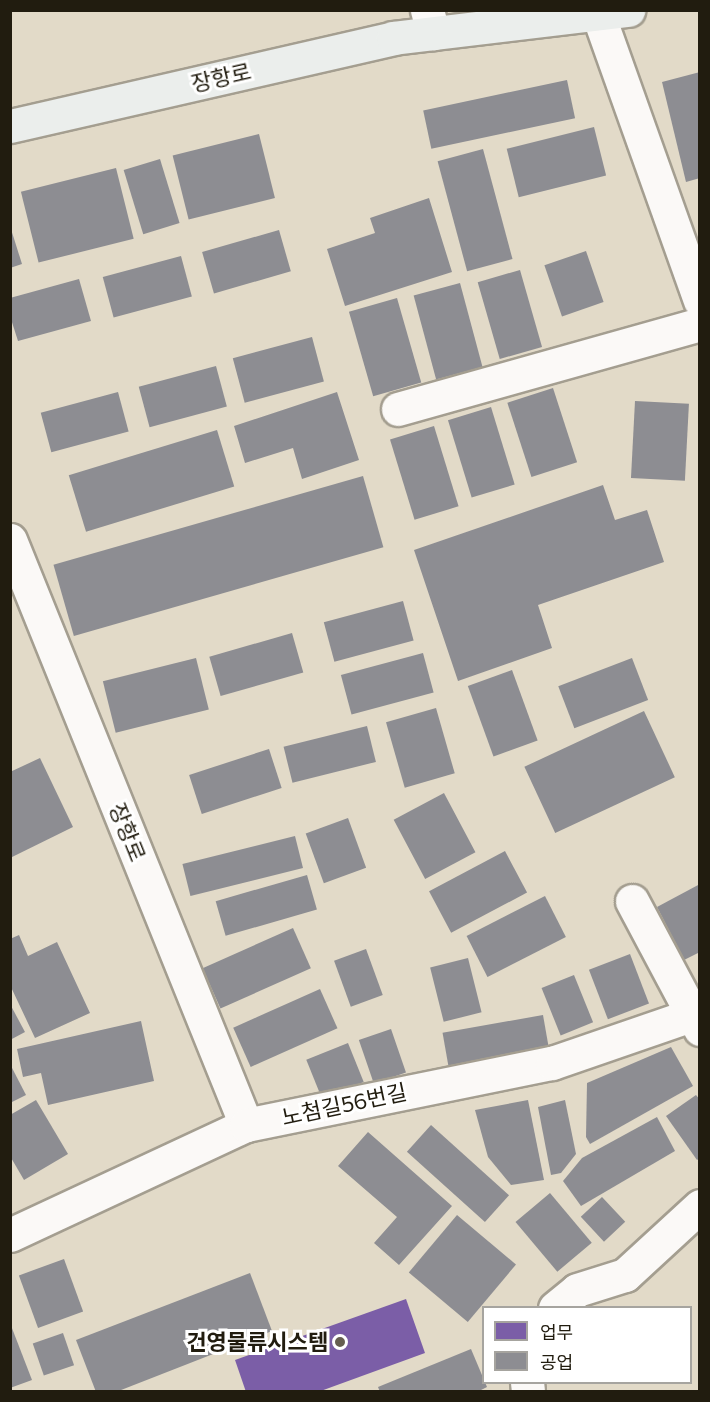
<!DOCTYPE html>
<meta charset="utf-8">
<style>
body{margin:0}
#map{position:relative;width:710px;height:1402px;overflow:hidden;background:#e2dac8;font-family:Commissioner,"Noto Sans KR",sans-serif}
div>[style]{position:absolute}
.offices>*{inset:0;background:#7b5ea7}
.industry>*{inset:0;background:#8d8d92;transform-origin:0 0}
.roads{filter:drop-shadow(2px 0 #a49e90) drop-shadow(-2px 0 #a49e90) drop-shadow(0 2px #a49e90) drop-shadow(0 -2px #a49e90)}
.street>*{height:33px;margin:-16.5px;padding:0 16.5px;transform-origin:16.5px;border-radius:16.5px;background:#fbf9f7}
.secondary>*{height:33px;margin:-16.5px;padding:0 16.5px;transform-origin:16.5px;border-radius:16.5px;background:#ebeeec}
.dots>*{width:16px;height:16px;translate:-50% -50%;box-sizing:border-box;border:3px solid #fff;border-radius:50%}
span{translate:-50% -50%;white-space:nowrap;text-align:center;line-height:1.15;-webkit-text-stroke:6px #fff;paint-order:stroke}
.street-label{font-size:22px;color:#211c0f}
.poi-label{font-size:22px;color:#211c0f;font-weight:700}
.right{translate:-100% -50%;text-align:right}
.frame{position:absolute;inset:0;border:12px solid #211c0f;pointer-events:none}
.legend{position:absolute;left:482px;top:1306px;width:210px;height:78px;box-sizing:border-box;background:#fff;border:2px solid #a6a49f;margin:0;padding:8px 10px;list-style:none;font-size:18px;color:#211c0f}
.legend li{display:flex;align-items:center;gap:12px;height:30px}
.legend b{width:30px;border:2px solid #a6a49f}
</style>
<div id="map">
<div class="offices">
<div style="clip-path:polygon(406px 1299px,425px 1353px,318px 1392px,246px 1392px,235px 1360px)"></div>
</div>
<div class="industry">
<div style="clip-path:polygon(700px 72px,700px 178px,686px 182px,662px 82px)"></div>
<div style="left:567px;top:80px;width:39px;height:147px;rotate:78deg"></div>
<div style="left:594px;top:127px;width:50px;height:90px;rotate:76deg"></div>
<div style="left:259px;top:134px;width:66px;height:89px;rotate:76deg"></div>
<div style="left:483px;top:149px;width:114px;height:47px;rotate:75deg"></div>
<div style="left:160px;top:159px;width:67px;height:38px;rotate:73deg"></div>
<div style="left:116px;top:168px;width:73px;height:98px;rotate:76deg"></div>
<div style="clip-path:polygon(429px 198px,452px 272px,345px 306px,327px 249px,375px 233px,370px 218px)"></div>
<div style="clip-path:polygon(10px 226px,22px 264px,10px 268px)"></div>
<div style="left:279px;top:230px;width:43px;height:80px;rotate:74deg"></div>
<div style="left:586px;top:251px;width:54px;height:44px;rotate:71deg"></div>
<div style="left:181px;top:256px;width:42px;height:81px;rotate:75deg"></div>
<div style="left:520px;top:270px;width:80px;height:44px;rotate:74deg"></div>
<div style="clip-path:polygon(79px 279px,91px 321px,18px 341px,10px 316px,10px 298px)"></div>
<div style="left:460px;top:283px;width:87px;height:48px;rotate:75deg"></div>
<div style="left:397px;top:298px;width:88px;height:50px;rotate:74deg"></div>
<div style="left:312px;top:337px;width:46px;height:82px;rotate:75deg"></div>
<div style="left:216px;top:366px;width:42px;height:80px;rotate:75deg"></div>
<div style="left:553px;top:388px;width:78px;height:48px;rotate:72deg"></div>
<div style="left:118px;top:392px;width:41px;height:80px;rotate:75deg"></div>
<div style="clip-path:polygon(337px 392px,359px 460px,302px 479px,293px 448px,245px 463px,234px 426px)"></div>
<div style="left:635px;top:401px;width:54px;height:77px;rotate:3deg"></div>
<div style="left:491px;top:407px;width:81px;height:45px;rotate:73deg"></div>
<div style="left:434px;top:426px;width:84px;height:46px;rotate:73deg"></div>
<div style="left:217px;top:430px;width:59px;height:155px;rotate:73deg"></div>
<div style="left:363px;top:476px;width:74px;height:322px;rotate:74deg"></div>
<div style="clip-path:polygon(603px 485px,615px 520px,647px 510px,664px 562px,538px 605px,552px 648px,458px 681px,414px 550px)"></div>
<div style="left:403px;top:601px;width:41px;height:82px;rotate:75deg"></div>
<div style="left:292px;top:633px;width:41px;height:86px;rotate:74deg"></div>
<div style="left:423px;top:653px;width:41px;height:85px;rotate:75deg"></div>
<div style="left:196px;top:658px;width:53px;height:96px;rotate:76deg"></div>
<div style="left:632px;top:658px;width:45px;height:79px;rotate:69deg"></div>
<div style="left:512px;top:670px;width:75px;height:47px;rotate:70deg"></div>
<div style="left:436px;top:708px;width:68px;height:52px;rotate:74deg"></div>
<div style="left:644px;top:711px;width:73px;height:132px;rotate:65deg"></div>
<div style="left:367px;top:726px;width:37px;height:86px;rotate:76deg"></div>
<div style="left:269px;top:749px;width:41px;height:84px;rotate:72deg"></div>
<div style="clip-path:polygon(40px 758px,73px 827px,10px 858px,10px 772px)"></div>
<div style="left:444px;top:793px;width:67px;height:57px;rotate:62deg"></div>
<div style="left:348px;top:818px;width:53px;height:45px;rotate:70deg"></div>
<div style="left:295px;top:836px;width:33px;height:116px;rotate:76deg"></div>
<div style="left:505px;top:851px;width:47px;height:86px;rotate:62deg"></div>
<div style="left:307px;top:875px;width:36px;height:95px;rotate:74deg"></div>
<div style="clip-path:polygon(700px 884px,700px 952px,684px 960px,657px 907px)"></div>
<div style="left:545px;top:896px;width:46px;height:88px;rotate:63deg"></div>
<div style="left:293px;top:928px;width:44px;height:99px;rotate:66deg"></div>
<div style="clip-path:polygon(19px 935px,28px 956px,57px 942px,90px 1013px,35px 1038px,10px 985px,10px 939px)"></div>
<div style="left:366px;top:949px;width:49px;height:34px;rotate:70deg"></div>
<div style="left:630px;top:954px;width:53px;height:44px;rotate:69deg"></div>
<div style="left:468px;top:958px;width:56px;height:39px;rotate:76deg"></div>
<div style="left:574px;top:975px;width:51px;height:35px;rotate:68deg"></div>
<div style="left:320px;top:989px;width:43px;height:95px;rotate:66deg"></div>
<div style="clip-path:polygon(10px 1004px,25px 1032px,10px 1040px)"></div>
<div style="left:543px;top:1015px;width:34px;height:102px;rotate:80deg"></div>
<div style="clip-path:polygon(141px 1021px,154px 1081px,48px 1105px,41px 1073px,23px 1077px,17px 1049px)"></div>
<div style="left:391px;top:1029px;width:46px;height:34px;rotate:71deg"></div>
<div style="left:348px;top:1043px;width:42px;height:45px;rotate:68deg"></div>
<div style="clip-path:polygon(671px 1047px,693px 1086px,590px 1144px,586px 1137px,587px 1083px)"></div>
<div style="clip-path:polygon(10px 1064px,26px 1095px,10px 1103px)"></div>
<div style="clip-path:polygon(696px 1095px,700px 1100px,700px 1158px,697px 1160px,666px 1116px)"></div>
<div style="clip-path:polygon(36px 1100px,68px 1154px,24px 1180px,10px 1156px,10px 1115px)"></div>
<div style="clip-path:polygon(528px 1100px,544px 1180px,511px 1185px,488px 1157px,475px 1110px)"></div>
<div style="clip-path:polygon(565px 1100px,576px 1154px,561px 1173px,551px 1175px,538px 1107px)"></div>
<div style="clip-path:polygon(657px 1117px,675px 1151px,581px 1206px,563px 1181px,582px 1158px)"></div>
<div style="left:431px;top:1125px;width:105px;height:36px;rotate:42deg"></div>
<div style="clip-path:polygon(368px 1132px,452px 1206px,399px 1265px,374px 1243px,397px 1217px,338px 1166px)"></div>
<div style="left:550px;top:1193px;width:65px;height:45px;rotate:50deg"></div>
<div style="left:602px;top:1197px;width:34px;height:29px;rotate:47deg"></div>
<div style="left:457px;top:1215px;width:77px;height:75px;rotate:40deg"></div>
<div style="left:64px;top:1259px;width:56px;height:48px;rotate:70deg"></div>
<div style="clip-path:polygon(250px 1273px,272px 1331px,116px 1392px,96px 1392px,76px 1340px)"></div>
<div style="clip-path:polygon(10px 1323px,32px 1380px,10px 1388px)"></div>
<div style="left:63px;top:1333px;width:34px;height:32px;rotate:71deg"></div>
<div style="clip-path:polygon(471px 1349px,487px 1387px,477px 1392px,380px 1392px,378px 1387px)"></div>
</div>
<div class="roads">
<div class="street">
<div style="left:427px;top:10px;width:24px;rotate:75deg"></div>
<div style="left:598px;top:14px;width:304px;rotate:70.4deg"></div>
<div style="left:398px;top:409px;width:314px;rotate:-15.7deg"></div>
<div style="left:10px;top:540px;width:631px;rotate:68.03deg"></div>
<div style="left:632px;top:901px;width:145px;rotate:62deg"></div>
<div style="left:10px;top:1235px;width:260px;rotate:-25deg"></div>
<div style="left:246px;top:1125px;width:312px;rotate:-11.5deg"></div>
<div style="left:552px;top:1063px;width:157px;rotate:-19deg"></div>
<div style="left:555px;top:1308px;width:28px;rotate:-39deg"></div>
<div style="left:577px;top:1290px;width:50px;rotate:-17.4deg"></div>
<div style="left:625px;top:1275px;width:102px;rotate:-42.6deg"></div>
<div style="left:527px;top:1382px;width:10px;rotate:84deg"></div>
</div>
<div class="secondary">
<div style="left:10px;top:126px;width:393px;rotate:-12.9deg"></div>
<div style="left:393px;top:38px;width:237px;rotate:-6.8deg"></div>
</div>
</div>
<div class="dots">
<div style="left:340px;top:1342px;background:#655e50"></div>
</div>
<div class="street-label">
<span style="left:221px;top:77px;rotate:-13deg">장항로</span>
<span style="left:128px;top:832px;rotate:68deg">장항로</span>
<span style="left:344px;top:1104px;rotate:-12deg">노첨길56번길</span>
</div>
<div class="poi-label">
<span class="right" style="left:328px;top:1342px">건영물류시스템</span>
</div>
<div class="frame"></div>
<ul class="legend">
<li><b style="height:16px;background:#7b5ea7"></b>업무</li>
<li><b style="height:16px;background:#8d8d92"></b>공업</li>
</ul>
</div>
